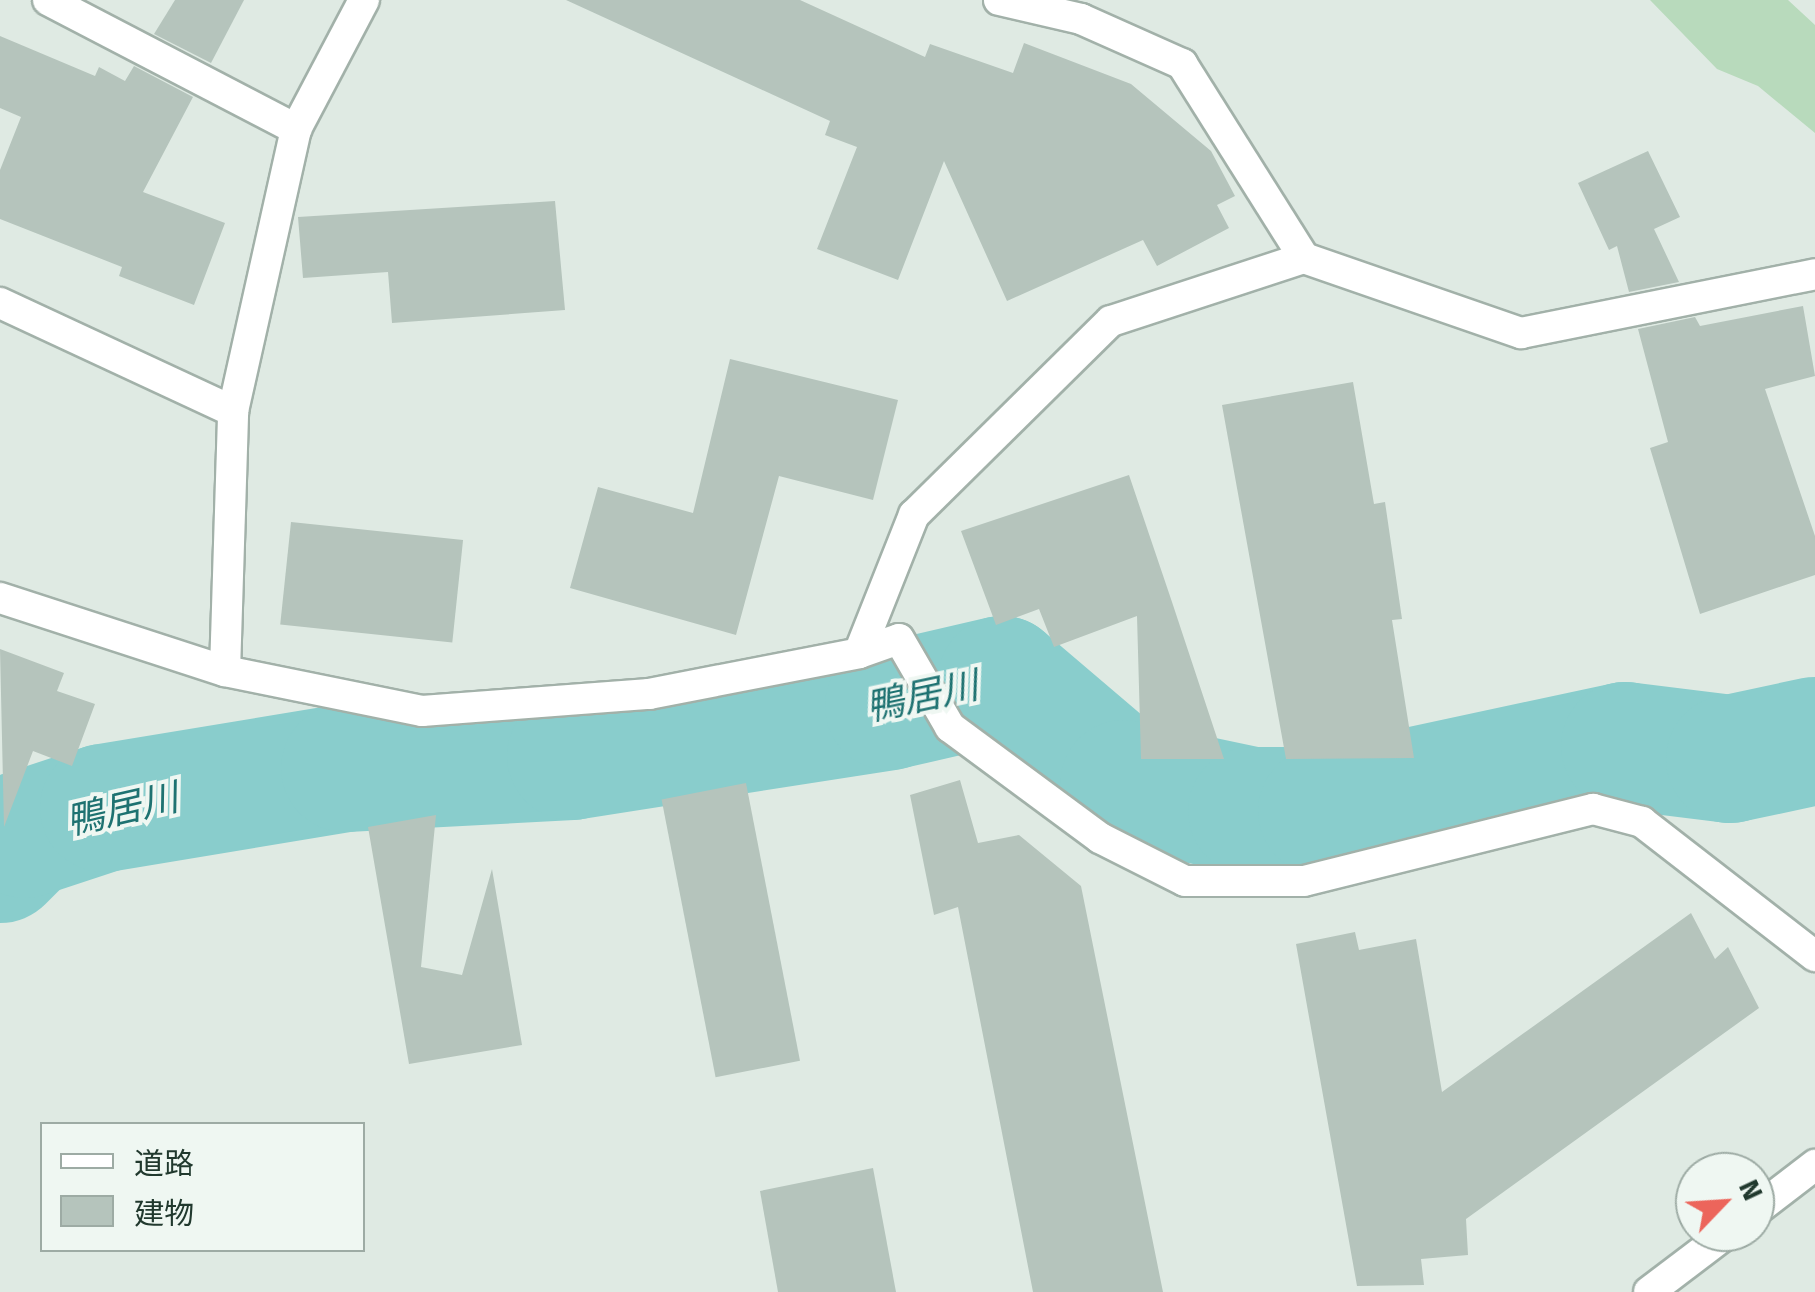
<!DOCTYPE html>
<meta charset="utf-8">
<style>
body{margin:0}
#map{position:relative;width:1815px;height:1292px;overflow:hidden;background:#dfeae3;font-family:"Fira Sans","Noto Sans JP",sans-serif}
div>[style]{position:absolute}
.green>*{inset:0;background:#b8dabc}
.river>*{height:128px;margin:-64px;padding:0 64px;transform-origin:64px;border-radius:64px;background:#89cdcc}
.building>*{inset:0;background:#b5c4bc;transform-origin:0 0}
.roads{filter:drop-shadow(2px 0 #a2b1a9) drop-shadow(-2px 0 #a2b1a9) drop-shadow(0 2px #a2b1a9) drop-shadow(0 -2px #a2b1a9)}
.street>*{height:30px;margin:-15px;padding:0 15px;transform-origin:15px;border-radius:15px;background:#fff}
.secondary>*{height:30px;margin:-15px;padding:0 15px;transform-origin:15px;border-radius:15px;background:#fff}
span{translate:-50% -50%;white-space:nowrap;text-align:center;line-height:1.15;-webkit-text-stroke:8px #eff7f2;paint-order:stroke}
.water-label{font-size:38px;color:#1e7271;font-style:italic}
.legend{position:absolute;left:40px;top:1122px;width:325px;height:130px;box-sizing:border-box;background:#eff7f2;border:2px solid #9daba4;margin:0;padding:12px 18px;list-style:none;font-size:30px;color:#21392e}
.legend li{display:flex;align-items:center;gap:20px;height:50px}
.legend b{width:50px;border:2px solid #9daba4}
.north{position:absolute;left:1675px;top:1152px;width:100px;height:100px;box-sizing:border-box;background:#eff7f2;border:2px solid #9daba4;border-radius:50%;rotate:65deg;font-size:28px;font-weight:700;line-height:40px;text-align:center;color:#21392e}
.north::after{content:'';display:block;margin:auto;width:35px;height:45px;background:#ec655b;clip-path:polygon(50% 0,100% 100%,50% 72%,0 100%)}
</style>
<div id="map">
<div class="green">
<div style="clip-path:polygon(1650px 0,1788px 0,1815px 25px,1815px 133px,1758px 86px,1717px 69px)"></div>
</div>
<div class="river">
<div style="left:0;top:859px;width:35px;rotate:-45deg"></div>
<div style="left:25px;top:834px;width:83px;rotate:-18.2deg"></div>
<div style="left:104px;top:808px;width:244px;rotate:-9.4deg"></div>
<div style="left:345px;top:768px;width:226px;rotate:-3deg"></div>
<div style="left:571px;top:756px;width:322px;rotate:-8.9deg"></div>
<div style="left:889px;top:706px;width:116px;rotate:-13deg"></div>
<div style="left:1002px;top:680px;width:160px;rotate:40.4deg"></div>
<div style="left:1124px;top:784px;width:131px;rotate:11.9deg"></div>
<div style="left:1252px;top:811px;width:70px"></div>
<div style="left:1322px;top:811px;width:310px;rotate:-12.1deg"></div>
<div style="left:1625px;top:746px;width:106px;rotate:7.1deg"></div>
<div style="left:1730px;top:759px;width:87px;rotate:-12deg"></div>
</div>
<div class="building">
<div style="clip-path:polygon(175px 0,244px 0,211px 63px,154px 34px)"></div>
<div style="clip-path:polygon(566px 0,800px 0,925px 57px,930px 44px,1013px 73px,1024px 43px,1131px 84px,1211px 151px,1235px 196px,1217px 205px,1229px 228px,1157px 266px,1143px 240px,1007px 301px,944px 161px,898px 280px,817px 249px,857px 147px,825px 135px,830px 121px)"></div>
<div style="clip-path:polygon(0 36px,95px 76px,99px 67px,125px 81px,134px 66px,193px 97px,143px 192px,225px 223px,194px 305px,119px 276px,122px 267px,0 219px,0 170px,21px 117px,0 108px)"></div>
<div style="clip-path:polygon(1648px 151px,1680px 217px,1654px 229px,1679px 282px,1629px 292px,1617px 246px,1609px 250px,1578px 183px)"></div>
<div style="clip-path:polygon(555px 201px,565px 310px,392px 323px,388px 272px,303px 278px,298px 217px)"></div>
<div style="clip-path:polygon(1803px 306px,1815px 376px,1765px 389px,1815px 536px,1815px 575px,1700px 614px,1650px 448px,1668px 442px,1638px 329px,1695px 317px,1700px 326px)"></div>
<div style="clip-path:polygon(730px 359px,898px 400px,873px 500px,779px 476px,736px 635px,570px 588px,598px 487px,693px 513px)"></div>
<div style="clip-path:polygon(1353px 382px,1374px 504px,1385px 502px,1402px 619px,1392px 620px,1414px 758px,1286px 759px,1222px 405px)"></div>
<div style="clip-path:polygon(1129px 475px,1172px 602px,1224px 759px,1141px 759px,1137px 616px,1054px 647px,1039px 609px,996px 625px,961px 531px)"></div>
<div style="left:291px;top:522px;width:173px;height:103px;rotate:6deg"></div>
<div style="clip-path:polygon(0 649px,64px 673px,57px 691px,95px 704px,72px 766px,33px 751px,4px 827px)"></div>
<div style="clip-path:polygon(960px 780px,978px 843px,1019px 835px,1081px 886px,1163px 1292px,1033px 1292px,958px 907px,934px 915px,910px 795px)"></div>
<div style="left:746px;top:783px;width:283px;height:86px;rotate:79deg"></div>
<div style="clip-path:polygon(436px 815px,421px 967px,462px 975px,492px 869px,522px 1045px,409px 1064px,368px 827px)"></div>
<div style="clip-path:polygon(1691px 913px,1715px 959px,1728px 947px,1759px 1008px,1466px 1219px,1468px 1255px,1421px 1259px,1424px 1285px,1357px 1286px,1296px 944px,1355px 932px,1359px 950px,1416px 939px,1442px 1092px)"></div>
<div style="clip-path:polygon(873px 1168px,896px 1292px,778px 1292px,760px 1191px)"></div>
</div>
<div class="roads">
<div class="street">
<div style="left:48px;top:0;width:280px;rotate:27.5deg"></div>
<div style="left:999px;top:0;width:84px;rotate:13deg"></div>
<div style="left:1081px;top:19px;width:111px;rotate:24deg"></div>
<div style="left:1182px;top:64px;width:229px;rotate:57.8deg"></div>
<div style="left:1304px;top:258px;width:230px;rotate:19.1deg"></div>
<div style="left:1521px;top:333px;width:300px;rotate:-11.3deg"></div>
<div style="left:0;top:303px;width:257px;rotate:24.9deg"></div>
<div style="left:0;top:598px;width:237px;rotate:18deg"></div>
<div style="left:225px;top:671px;width:201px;rotate:11.5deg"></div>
<div style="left:422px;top:711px;width:228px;rotate:-4.3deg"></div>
<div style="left:649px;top:694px;width:214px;rotate:-11deg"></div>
<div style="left:859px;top:653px;width:149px;rotate:-68.3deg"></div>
<div style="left:914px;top:515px;width:276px;rotate:-44.6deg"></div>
<div style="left:1111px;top:321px;width:203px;rotate:-18.1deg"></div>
<div style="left:859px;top:653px;width:42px;rotate:-19.3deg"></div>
<div style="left:899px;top:639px;width:102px;rotate:59.9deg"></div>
<div style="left:950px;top:727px;width:187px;rotate:36.5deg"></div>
<div style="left:1100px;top:838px;width:95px;rotate:26.8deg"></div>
<div style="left:1185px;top:881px;width:119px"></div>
<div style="left:1304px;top:881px;width:298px;rotate:-14deg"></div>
<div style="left:1593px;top:809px;width:51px;rotate:14.9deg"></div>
<div style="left:1642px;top:822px;width:219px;rotate:37.8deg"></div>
<div style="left:225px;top:671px;width:260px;rotate:-88.2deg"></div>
<div style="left:233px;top:411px;width:289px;rotate:-77.4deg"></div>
<div style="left:296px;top:129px;width:146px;rotate:-62.2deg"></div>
</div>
<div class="secondary">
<div style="left:1755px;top:1211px;width:76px;rotate:-37.5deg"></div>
<div style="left:1649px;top:1292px;width:99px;rotate:-37.2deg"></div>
</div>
</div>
<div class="water-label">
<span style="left:922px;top:697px;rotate:-12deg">鴨居川</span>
<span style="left:122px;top:810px;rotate:-13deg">鴨居川</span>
</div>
<ul class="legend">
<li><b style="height:12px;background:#fff"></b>道路</li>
<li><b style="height:28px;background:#b5c4bc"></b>建物</li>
</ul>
<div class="north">N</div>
</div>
